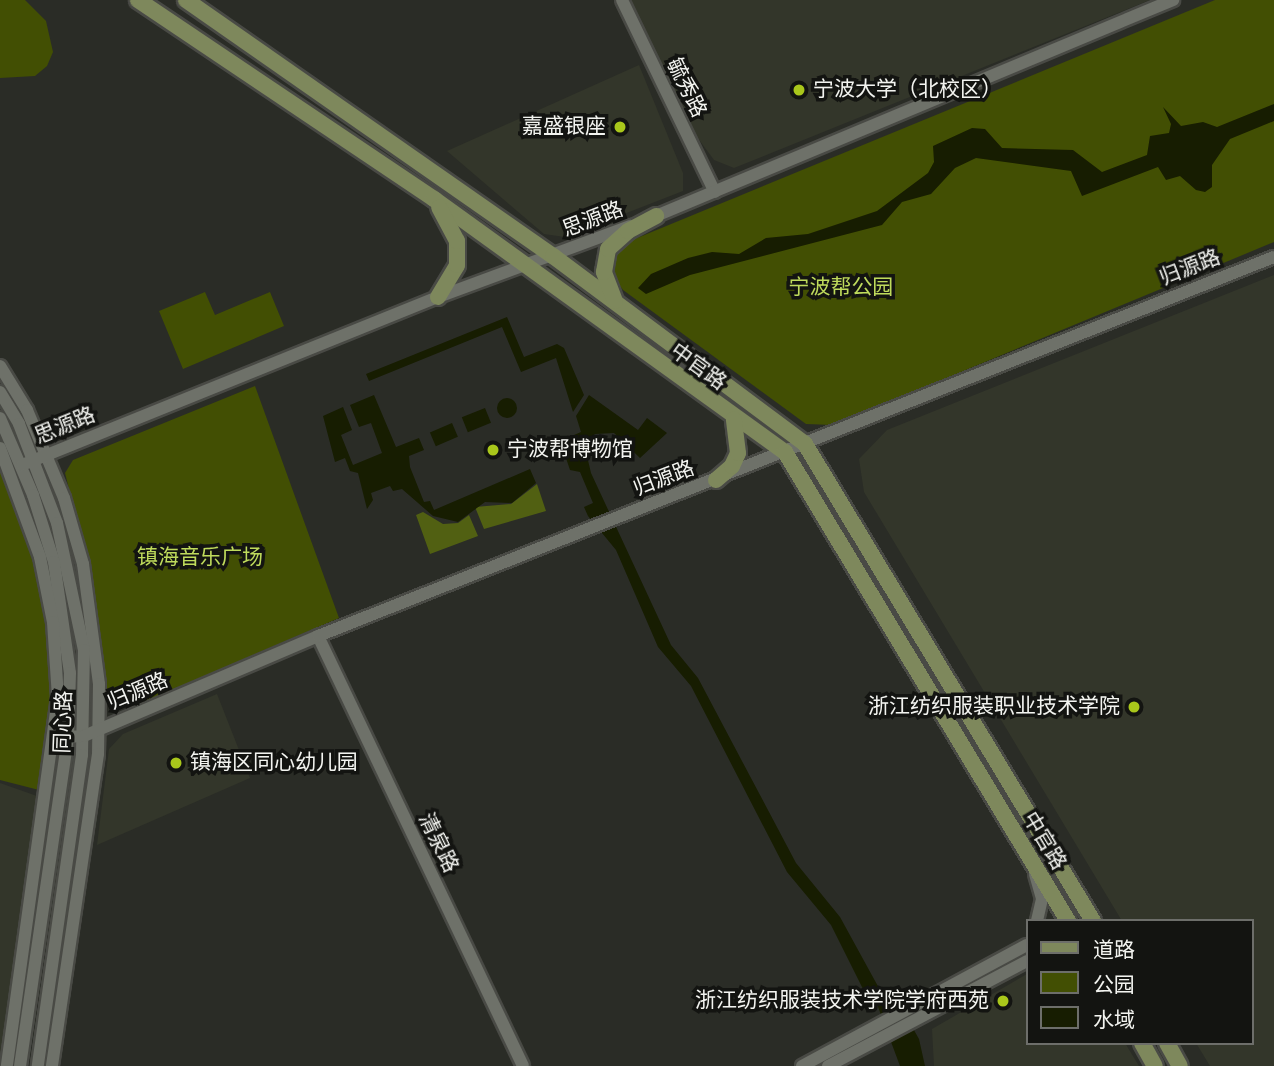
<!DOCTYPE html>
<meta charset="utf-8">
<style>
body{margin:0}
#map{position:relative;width:1274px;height:1066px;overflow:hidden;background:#2a2c26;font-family:"Sofia Sans Condensed","Noto Sans SC",sans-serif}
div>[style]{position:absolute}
.built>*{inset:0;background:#33362a}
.green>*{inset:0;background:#424f03}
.forest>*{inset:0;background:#516012}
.water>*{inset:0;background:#171d01;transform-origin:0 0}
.round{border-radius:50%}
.roads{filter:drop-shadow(2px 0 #494a45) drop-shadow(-2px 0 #494a45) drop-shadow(0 2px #494a45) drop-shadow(0 -2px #494a45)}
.tertiary>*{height:12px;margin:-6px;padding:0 6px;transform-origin:6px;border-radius:6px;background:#6e7169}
.primary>*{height:16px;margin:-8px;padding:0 8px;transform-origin:8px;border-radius:8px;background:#7e885c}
.dots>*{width:19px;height:19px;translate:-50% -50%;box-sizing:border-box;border:4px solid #131411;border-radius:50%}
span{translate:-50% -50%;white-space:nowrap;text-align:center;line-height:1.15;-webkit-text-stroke:7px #131411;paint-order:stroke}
.street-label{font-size:21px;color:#f3f4f0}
.poi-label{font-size:21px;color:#f3f4f0}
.left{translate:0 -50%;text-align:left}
.right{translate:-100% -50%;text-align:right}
.park-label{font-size:21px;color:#bfdb5c}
.legend{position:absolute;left:1026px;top:919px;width:228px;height:126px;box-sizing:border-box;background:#131411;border:2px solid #6d6e6a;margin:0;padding:9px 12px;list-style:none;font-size:21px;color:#f3f4f0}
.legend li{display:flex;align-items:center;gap:14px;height:35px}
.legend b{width:35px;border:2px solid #6d6e6a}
</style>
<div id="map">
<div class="built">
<div style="clip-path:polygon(629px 0,1150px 0,734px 168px,714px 160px,697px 137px)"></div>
<div style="clip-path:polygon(639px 65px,683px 173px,683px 191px,565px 237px,544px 234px,447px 151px)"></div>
<div style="clip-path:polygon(1274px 275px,1274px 1066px,1210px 1066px,1196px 1043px,1251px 1043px,1251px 921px,1122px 921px,864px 492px,859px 459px,887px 430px)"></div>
<div style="clip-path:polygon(217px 694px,250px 778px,97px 845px,109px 749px,123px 734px)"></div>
<div style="clip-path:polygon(0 783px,37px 796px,0 1061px)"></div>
<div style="clip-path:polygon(1027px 974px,1027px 1043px,1125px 1043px,1139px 1066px,934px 1066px,932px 1029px)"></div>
</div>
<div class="green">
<div style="clip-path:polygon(0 0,25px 0,46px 21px,53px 52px,47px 66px,35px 76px,0 78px)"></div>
<div style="clip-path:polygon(1215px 0,1274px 0,1274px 242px,833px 425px,806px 424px,623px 290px,612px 276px,610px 259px,625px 243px)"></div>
<div style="clip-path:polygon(205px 292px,215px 315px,270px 292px,284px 326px,183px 369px,159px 311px)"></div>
<div style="clip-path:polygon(255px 386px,339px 618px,141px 703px,114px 699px,105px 690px,89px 568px,65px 473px,73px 460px)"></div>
<div style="clip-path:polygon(0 462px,37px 562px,47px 607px,52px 718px,39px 790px,0 780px)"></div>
</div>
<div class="forest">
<div style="clip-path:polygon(537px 484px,546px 511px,484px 529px,475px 507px,511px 504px)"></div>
<div style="clip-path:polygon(423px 512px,443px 524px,458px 523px,469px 515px,478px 536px,430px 554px,416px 515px)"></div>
</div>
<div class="water">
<div style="clip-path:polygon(1274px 104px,1274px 121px,1230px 139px,1212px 165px,1212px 187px,1205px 192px,1196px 190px,1180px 176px,1166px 180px,1158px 167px,1082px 196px,1071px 171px,976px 158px,955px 168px,931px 194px,902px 202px,882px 225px,690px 275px,646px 294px,638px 288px,651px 274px,688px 258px,712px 252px,739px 254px,766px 238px,808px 234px,877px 211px,928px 173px,934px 162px,933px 146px,972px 128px,985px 129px,1002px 148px,1073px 150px,1102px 172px,1147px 155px,1150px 136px,1169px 133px,1171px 124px,1163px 107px,1181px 126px,1203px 122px,1217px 127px)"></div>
<div style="clip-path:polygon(507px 317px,524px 357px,557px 344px,564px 348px,584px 395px,573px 412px,556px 358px,521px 372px,502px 327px,369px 381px,366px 374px)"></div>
<div style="clip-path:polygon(374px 395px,396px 447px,419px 438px,424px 450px,409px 456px,410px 467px,424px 502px,430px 501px,434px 510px,530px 469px,536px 483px,512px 503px,485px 502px,458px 522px,433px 516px,402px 489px,393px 491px,390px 486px,371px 493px,373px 500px,367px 509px,358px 473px,350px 471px,345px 458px,335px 462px,323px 416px,343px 407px,352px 430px,341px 435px,353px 465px,382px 453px,371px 423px,359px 427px,350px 405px)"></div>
<div style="clip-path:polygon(589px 395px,638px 430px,647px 418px,667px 433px,640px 458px,614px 433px,595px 434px,589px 440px,587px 456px,591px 473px,671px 645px,698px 678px,796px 863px,840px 917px,880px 990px,891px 990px,898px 1002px,919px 1039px,925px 1066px,900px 1066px,877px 1004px,868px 999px,831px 925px,787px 872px,691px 686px,658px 647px,616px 550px,588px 516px,584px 507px,593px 503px,580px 472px,570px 470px,565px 455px,573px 452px,567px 438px,581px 432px,576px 416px)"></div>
<div class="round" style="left:497px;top:398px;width:20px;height:20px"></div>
<div style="left:485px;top:408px;width:16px;height:25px;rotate:68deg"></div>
<div style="left:452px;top:423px;width:15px;height:24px;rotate:67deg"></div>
</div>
<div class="roads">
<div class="tertiary">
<div style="left:622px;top:0;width:213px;rotate:64.2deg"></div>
<div style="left:651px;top:218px;width:566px;rotate:-22.67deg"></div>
<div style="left:0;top:366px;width:52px;rotate:58.5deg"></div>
<div style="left:27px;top:410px;width:95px;rotate:67.2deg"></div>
<div style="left:64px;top:498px;width:69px;rotate:73.9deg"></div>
<div style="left:83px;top:564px;width:121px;rotate:82.4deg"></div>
<div style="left:99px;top:684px;width:70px;rotate:90.8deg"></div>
<div style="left:98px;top:754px;width:315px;rotate:98.4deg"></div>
<div style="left:0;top:392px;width:37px;rotate:59deg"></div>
<div style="left:19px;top:424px;width:106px;rotate:69deg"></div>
<div style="left:57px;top:523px;width:130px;rotate:78deg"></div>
<div style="left:84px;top:650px;width:105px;rotate:91.1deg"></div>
<div style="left:82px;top:755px;width:314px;rotate:98.1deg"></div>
<div style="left:0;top:418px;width:84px;rotate:66.8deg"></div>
<div style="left:33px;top:495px;width:70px;rotate:72.6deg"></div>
<div style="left:54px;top:562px;width:112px;rotate:81.8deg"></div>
<div style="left:70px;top:673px;width:64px;rotate:91.8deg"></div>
<div style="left:68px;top:737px;width:332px;rotate:98.3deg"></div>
<div style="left:0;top:448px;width:116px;rotate:69.8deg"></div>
<div style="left:40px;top:557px;width:66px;rotate:78.7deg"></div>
<div style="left:53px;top:622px;width:75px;rotate:86.2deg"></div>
<div style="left:58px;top:697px;width:373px;rotate:97.9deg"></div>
<div style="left:22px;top:465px;width:449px;rotate:-22deg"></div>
<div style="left:438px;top:297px;width:205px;rotate:-20.3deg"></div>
<div style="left:318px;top:636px;width:476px;rotate:64.5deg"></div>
<div style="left:68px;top:737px;width:16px;rotate:-4deg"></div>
<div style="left:84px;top:736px;width:254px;rotate:-23.1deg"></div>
<div style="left:318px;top:636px;width:1028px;rotate:-21.63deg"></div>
<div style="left:1035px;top:874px;width:26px;rotate:74deg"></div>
<div style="left:1042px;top:899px;width:23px;rotate:103deg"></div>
<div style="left:802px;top:1066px;width:255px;rotate:-28.3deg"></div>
<div style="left:828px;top:1066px;width:225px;rotate:-27.8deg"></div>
</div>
<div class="primary">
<div style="left:138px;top:0;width:357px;rotate:33.9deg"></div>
<div style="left:434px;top:199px;width:433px;rotate:35.8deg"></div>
<div style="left:785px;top:452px;width:548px;rotate:58.89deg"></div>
<div style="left:186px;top:0;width:447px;rotate:34.9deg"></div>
<div style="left:553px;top:256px;width:314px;rotate:36.7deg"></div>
<div style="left:805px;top:444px;width:557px;rotate:58.88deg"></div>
<div style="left:438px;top:297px;width:37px;rotate:-59deg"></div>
<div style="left:457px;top:265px;width:24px;rotate:-90deg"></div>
<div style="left:457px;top:241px;width:38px;rotate:-118deg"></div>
<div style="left:615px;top:301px;width:31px;rotate:-111deg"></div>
<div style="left:604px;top:272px;width:23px;rotate:-80deg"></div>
<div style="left:608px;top:249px;width:27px;rotate:-42deg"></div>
<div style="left:628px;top:231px;width:32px;rotate:-28deg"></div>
<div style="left:716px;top:480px;width:21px;rotate:-41deg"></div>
<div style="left:732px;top:466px;width:14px;rotate:-65deg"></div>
<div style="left:738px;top:453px;width:34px;rotate:-97deg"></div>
<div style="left:1142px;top:1043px;width:26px;rotate:61deg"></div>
<div style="left:1167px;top:1043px;width:26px;rotate:61deg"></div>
</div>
</div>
<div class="dots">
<div style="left:799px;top:90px;background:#a9c71b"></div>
<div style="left:620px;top:127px;background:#a9c71b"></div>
<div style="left:493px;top:450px;background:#a9c71b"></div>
<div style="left:1134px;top:707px;background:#a9c71b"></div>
<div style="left:176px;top:763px;background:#a9c71b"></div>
<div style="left:1003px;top:1001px;background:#a9c71b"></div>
</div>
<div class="street-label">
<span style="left:686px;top:88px;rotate:64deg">毓秀路</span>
<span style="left:593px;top:220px;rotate:-21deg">思源路</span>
<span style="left:1190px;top:268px;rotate:-21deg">归源路</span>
<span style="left:698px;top:367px;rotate:36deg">中官路</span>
<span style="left:65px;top:426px;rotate:-22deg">思源路</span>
<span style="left:664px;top:479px;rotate:-21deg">归源路</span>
<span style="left:138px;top:692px;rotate:-23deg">归源路</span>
<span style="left:64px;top:722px;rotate:-88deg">同心路</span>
<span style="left:1044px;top:841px;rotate:59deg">中官路</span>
<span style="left:438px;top:843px;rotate:64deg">清泉路</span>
</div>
<div class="poi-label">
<span class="left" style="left:813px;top:90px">宁波大学（北校区）</span>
<span class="right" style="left:606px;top:127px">嘉盛银座</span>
<span class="left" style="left:507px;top:450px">宁波帮博物馆</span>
<span class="right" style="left:1120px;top:707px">浙江纺织服装职业技术学院</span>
<span class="left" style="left:190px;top:763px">镇海区同心幼儿园</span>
<span class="right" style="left:989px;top:1001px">浙江纺织服装技术学院学府西苑</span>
</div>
<div class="park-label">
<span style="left:841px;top:288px">宁波帮公园</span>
<span style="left:200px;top:558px">镇海音乐广场</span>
</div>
<ul class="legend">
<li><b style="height:9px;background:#7e885c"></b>道路</li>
<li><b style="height:19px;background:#424f03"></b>公园</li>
<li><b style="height:19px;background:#171d01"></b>水域</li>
</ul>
</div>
